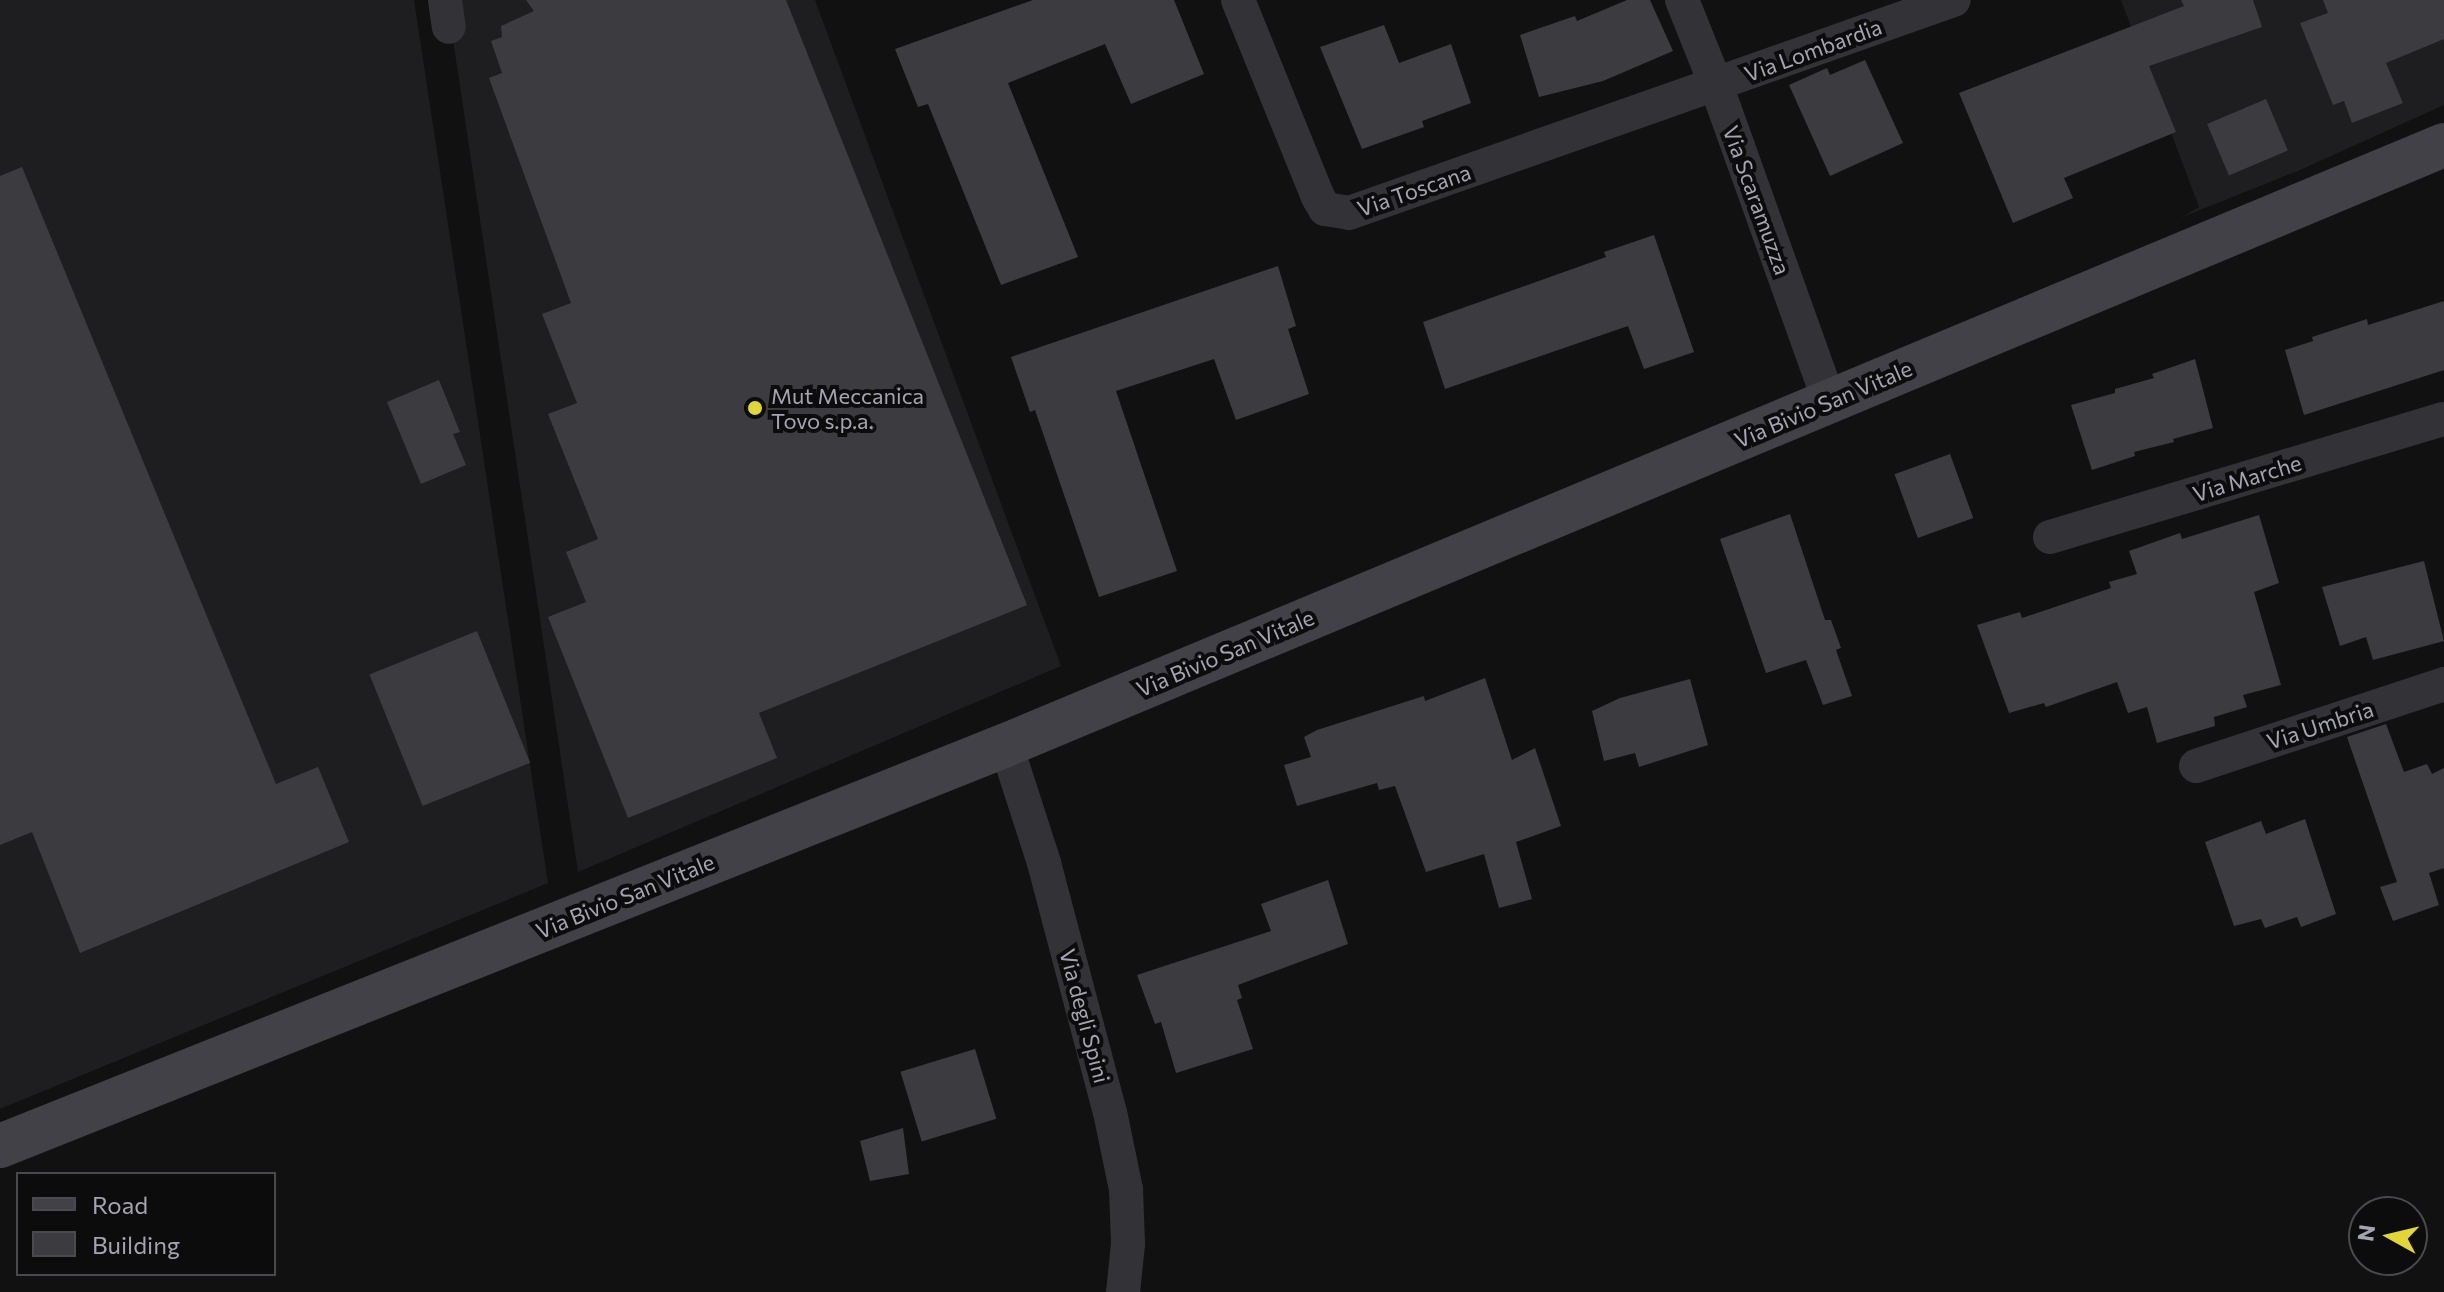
<!DOCTYPE html>
<style>
body{margin:0}
#map{position:relative;width:2444px;height:1292px;overflow:hidden;background:#111112;font-family:Commissioner,sans-serif}
div>[style]{position:absolute}
.built>*{inset:0;background:#1e1d1f}
.building>*{inset:0;background:#3c3b3f;transform-origin:0 0}
.minor>*{height:34px;margin:-17px;padding:0 17px;transform-origin:17px;border-radius:17px;background:#333237}
.secondary>*{height:44px;margin:-22px;padding:0 22px;transform-origin:22px;border-radius:22px;background:#414147}
.dots>*{width:22px;height:22px;translate:-50% -50%;box-sizing:border-box;border:4px solid #0c0c0d;border-radius:50%}
span{translate:-50% -50%;white-space:nowrap;text-align:center;line-height:1.15;-webkit-text-stroke:8px #0c0c0d;paint-order:stroke}
.street-label{font-size:22px;color:#a4a4b2}
.poi-label{font-size:22px;color:#a4a4b2}
.left{translate:0 -50%;text-align:left}
.legend{position:absolute;left:16px;top:1172px;width:260px;height:104px;box-sizing:border-box;background:#0c0c0d;border:2px solid #49494f;margin:0;padding:10px 14px;list-style:none;font-size:24px;color:#a4a4b2}
.legend li{display:flex;align-items:center;gap:16px;height:40px}
.legend b{width:40px;border:2px solid #49494f}
.north{position:absolute;left:2348px;top:1196px;width:80px;height:80px;box-sizing:border-box;background:#0c0c0d;border:2px solid #49494f;border-radius:50%;rotate:278deg;font-size:22px;font-weight:700;line-height:32px;text-align:center;color:#a4a4b2}
.north::after{content:'';display:block;margin:auto;width:28px;height:36px;background:#e2d53a;clip-path:polygon(50% 0,100% 100%,50% 72%,0 100%)}
</style>
<div id="map">
<div class="built">
<div style="clip-path:polygon(0 0,414px 0,548px 883px,0 1109px)"></div>
<div style="clip-path:polygon(447px 0,815px 0,1061px 666px,578px 872px)"></div>
<div style="clip-path:polygon(2121px 0,2444px 0,2444px 105px,2300px 170px,2180px 218px,2199px 207px)"></div>
</div>
<div class="building">
<div style="clip-path:polygon(526px 0,786px 0,1027px 605px,759px 713px,777px 758px,628px 818px,548px 617px,586px 602px,566px 552px,598px 539px,548px 414px,577px 403px,542px 314px,571px 303px,489px 78px,502px 73px,491px 41px,502px 37px,501px 26px,534px 11px)"></div>
<div style="clip-path:polygon(1033px 0,1174px 0,1204px 74px,1131px 104px,1105px 44px,1008px 83px,1078px 257px,1001px 285px,928px 104px,918px 107px,895px 49px)"></div>
<div style="clip-path:polygon(1627px 0,1650px 0,1673px 51px,1603px 81px,1539px 97px,1520px 35px,1575px 16px,1577px 21px)"></div>
<div style="clip-path:polygon(2181px 0,2253px 0,2262px 27px,2149px 66px,2176px 132px,2064px 178px,2073px 198px,2013px 223px,1959px 93px,2184px 6px)"></div>
<div style="clip-path:polygon(2323px 0,2444px 0,2444px 39px,2386px 63px,2403px 103px,2352px 123px,2344px 101px,2333px 105px,2300px 23px,2328px 13px)"></div>
<div style="clip-path:polygon(1384px 25px,1399px 63px,1451px 44px,1471px 103px,1422px 121px,1424px 127px,1362px 149px,1320px 47px)"></div>
<div style="clip-path:polygon(1865px 60px,1903px 143px,1830px 176px,1789px 85px,1827px 68px,1830px 75px)"></div>
<div style="left:2266px;top:99px;width:56px;height:64px;rotate:67deg"></div>
<div style="clip-path:polygon(22px 167px,276px 784px,318px 767px,349px 842px,80px 953px,32px 832px,0 845px,0 176px)"></div>
<div style="clip-path:polygon(1654px 235px,1694px 352px,1644px 369px,1628px 326px,1445px 389px,1423px 322px,1606px 257px,1604px 252px)"></div>
<div style="clip-path:polygon(1278px 266px,1296px 326px,1288px 329px,1309px 394px,1236px 420px,1214px 359px,1116px 391px,1177px 571px,1099px 597px,1035px 410px,1030px 412px,1011px 357px)"></div>
<div style="clip-path:polygon(2444px 301px,2444px 370px,2304px 415px,2285px 350px,2313px 341px,2312px 337px,2367px 319px,2368px 325px)"></div>
<div style="clip-path:polygon(2195px 359px,2213px 428px,2173px 439px,2174px 442px,2134px 452px,2135px 456px,2092px 470px,2071px 405px,2115px 393px,2115px 389px,2154px 378px,2152px 374px)"></div>
<div style="clip-path:polygon(439px 380px,460px 432px,453px 434px,466px 465px,421px 484px,387px 402px)"></div>
<div style="left:1950px;top:454px;width:68px;height:59px;rotate:70deg"></div>
<div style="clip-path:polygon(1790px 514px,1825px 620px,1831px 620px,1841px 648px,1836px 650px,1852px 696px,1823px 705px,1806px 660px,1766px 673px,1720px 539px)"></div>
<div style="clip-path:polygon(2259px 515px,2279px 583px,2254px 592px,2281px 685px,2243px 695px,2247px 707px,2214px 717px,2215px 726px,2157px 743px,2147px 707px,2128px 713px,2117px 682px,2046px 707px,2044px 703px,2009px 713px,1977px 625px,2020px 612px,2022px 618px,2111px 588px,2109px 582px,2137px 574px,2129px 551px,2180px 533px,2182px 539px)"></div>
<div style="clip-path:polygon(2424px 561px,2444px 641px,2373px 660px,2366px 637px,2340px 646px,2322px 587px)"></div>
<div style="left:477px;top:631px;width:142px;height:116px;rotate:68deg"></div>
<div style="clip-path:polygon(1485px 678px,1512px 760px,1535px 748px,1561px 826px,1516px 842px,1532px 899px,1499px 908px,1484px 854px,1426px 872px,1395px 786px,1379px 790px,1377px 783px,1297px 806px,1284px 765px,1311px 757px,1304px 737px,1317px 730px,1424px 696px,1425px 701px)"></div>
<div style="clip-path:polygon(1690px 679px,1708px 745px,1639px 767px,1635px 753px,1604px 761px,1592px 711px,1620px 698px)"></div>
<div style="clip-path:polygon(2386px 724px,2404px 772px,2427px 764px,2432px 774px,2444px 768px,2444px 868px,2429px 873px,2439px 905px,2393px 921px,2380px 887px,2397px 882px,2347px 737px)"></div>
<div style="clip-path:polygon(2305px 819px,2336px 914px,2301px 927px,2297px 917px,2265px 928px,2261px 919px,2234px 926px,2205px 842px,2261px 821px,2266px 834px)"></div>
<div style="clip-path:polygon(1328px 880px,1348px 944px,1238px 985px,1242px 998px,1237px 1000px,1253px 1049px,1176px 1073px,1161px 1022px,1155px 1024px,1137px 975px,1271px 931px,1261px 904px)"></div>
<div style="left:975px;top:1049px;width:73px;height:78px;rotate:73deg"></div>
<div style="clip-path:polygon(903px 1128px,909px 1174px,870px 1181px,860px 1141px)"></div>
</div>
<div class="minor">
<div style="left:445px;top:0;width:27px;rotate:82deg"></div>
<div style="left:1238px;top:0;width:213px;rotate:67.9deg"></div>
<div style="left:1318px;top:197px;width:14px;rotate:60deg"></div>
<div style="left:1325px;top:209px;width:24px;rotate:9deg"></div>
<div style="left:1349px;top:213px;width:641px;rotate:-19.4deg"></div>
<div style="left:1682px;top:0;width:92px;rotate:68.2deg"></div>
<div style="left:1716px;top:85px;width:336px;rotate:70.3deg"></div>
<div style="left:2050px;top:537px;width:411px;rotate:-16.7deg"></div>
<div style="left:1006px;top:745px;width:124px;rotate:72.1deg"></div>
<div style="left:1044px;top:863px;width:258px;rotate:75.2deg"></div>
<div style="left:1110px;top:1112px;width:79px;rotate:78.3deg"></div>
<div style="left:1126px;top:1189px;width:55px;rotate:87.9deg"></div>
<div style="left:1128px;top:1244px;width:48px;rotate:95.9deg"></div>
<div style="left:2196px;top:766px;width:261px;rotate:-18.3deg"></div>
</div>
<div class="secondary">
<div style="left:0;top:1146px;width:1083px;rotate:-21.73deg"></div>
<div style="left:1006px;top:745px;width:1558px;rotate:-22.65deg"></div>
</div>
<div class="dots">
<div style="left:755px;top:408px;background:#e2d53a"></div>
</div>
<div class="street-label">
<span style="left:1813px;top:50px;rotate:-20deg">Via Lombardia</span>
<span style="left:1414px;top:190px;rotate:-19deg">Via Toscana</span>
<span style="left:1757px;top:200px;rotate:70deg">Via Scaramuzza</span>
<span style="left:1823px;top:404px;rotate:-23deg">Via Bivio San Vitale</span>
<span style="left:2247px;top:478px;rotate:-17deg">Via Marche</span>
<span style="left:1225px;top:653px;rotate:-23deg">Via Bivio San Vitale</span>
<span style="left:2320px;top:725px;rotate:-18deg">Via Umbria</span>
<span style="left:625px;top:896px;rotate:-22deg">Via Bivio San Vitale</span>
<span style="left:1085px;top:1016px;rotate:75deg">Via degli Spini</span>
</div>
<div class="poi-label">
<span class="left" style="left:771px;top:408px">Mut Meccanica<br>Tovo s.p.a.</span>
</div>
<ul class="legend">
<li><b style="height:10px;background:#414147"></b>Road</li>
<li><b style="height:22px;background:#3c3b3f"></b>Building</li>
</ul>
<div class="north">N</div>
</div>
